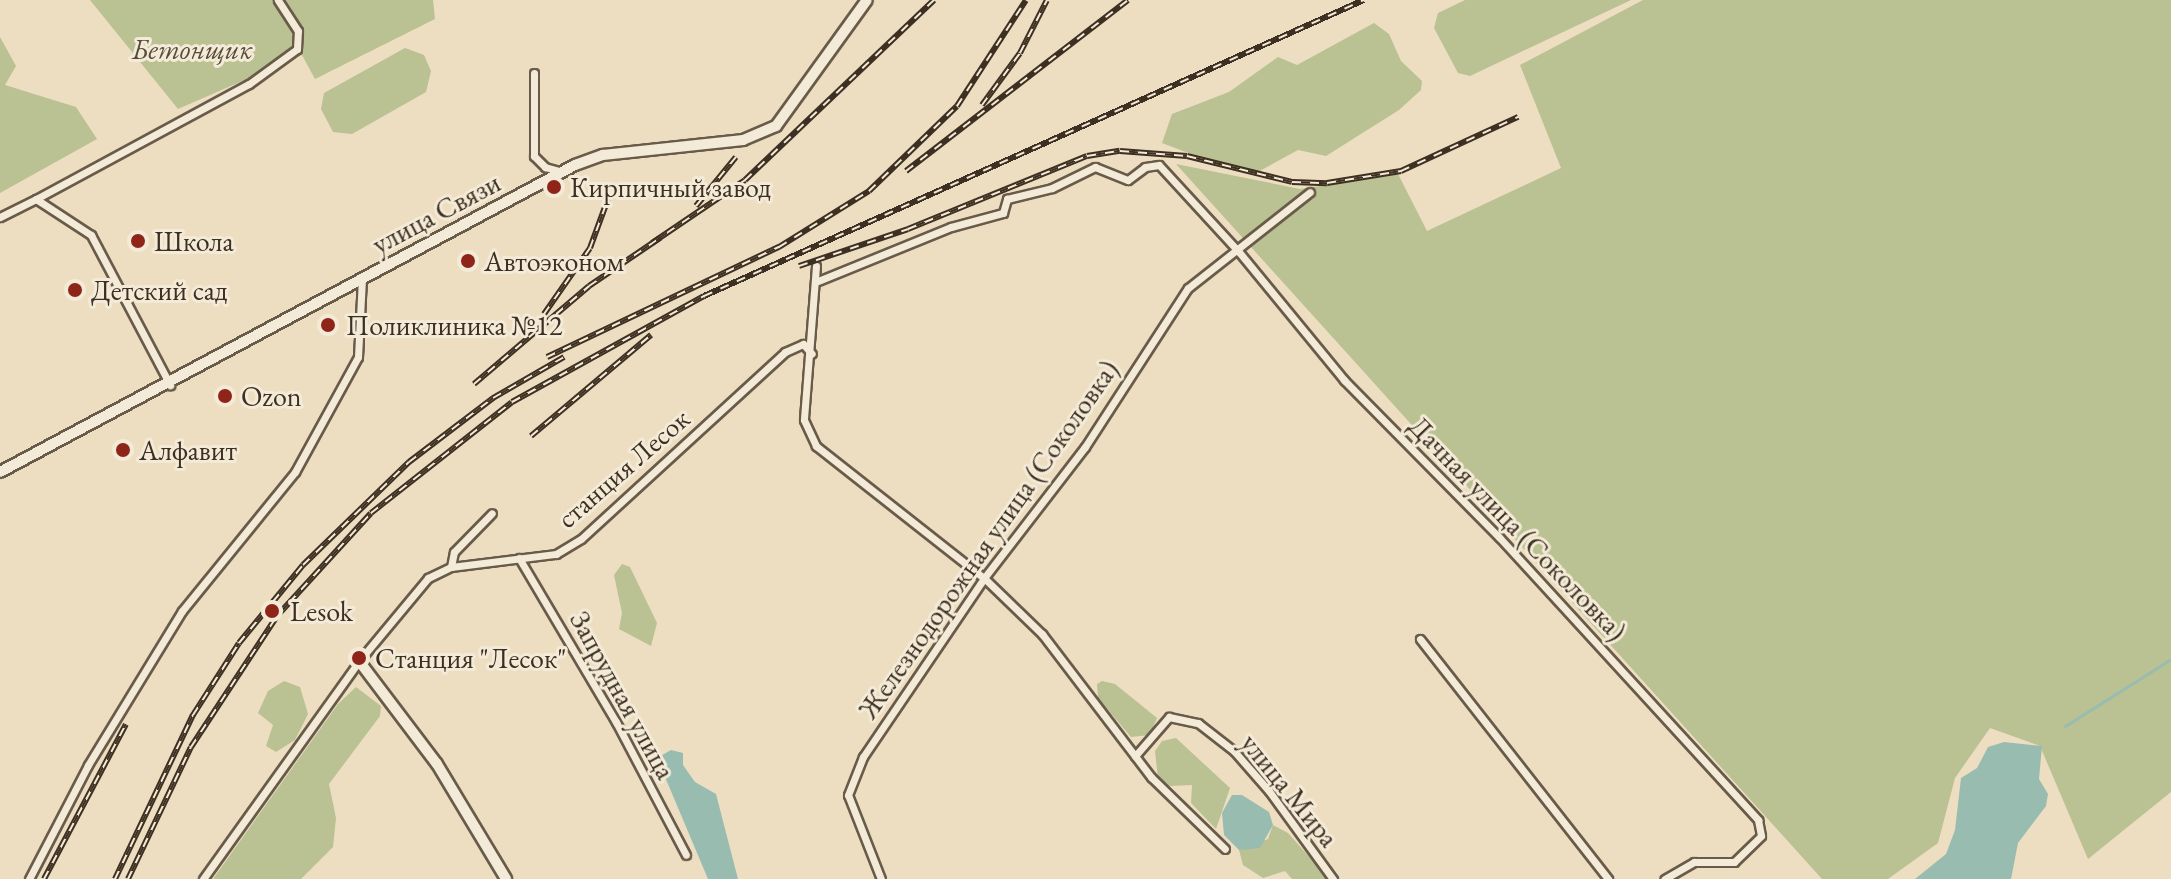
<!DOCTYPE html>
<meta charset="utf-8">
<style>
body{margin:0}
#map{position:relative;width:2171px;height:879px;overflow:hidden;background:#eddec1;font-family:"EB Garamond",serif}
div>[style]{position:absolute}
.green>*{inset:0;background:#bac192}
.water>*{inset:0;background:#99bcb1}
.stream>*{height:3px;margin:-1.5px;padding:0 1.5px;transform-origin:1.5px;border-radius:1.5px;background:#99bcb1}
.roads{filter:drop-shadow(2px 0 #695b49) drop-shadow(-2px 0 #695b49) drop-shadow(0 2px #695b49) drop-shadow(0 -2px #695b49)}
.street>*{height:7px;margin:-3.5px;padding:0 3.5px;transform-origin:3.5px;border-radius:3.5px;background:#f3ead7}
.secondary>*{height:10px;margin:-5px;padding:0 5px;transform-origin:5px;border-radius:5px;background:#f3ead7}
.rail>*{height:6px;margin-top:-3px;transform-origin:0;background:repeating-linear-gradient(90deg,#f3ead7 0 9px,#3d2f21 0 18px);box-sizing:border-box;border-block:2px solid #3d2f21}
.dots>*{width:22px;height:22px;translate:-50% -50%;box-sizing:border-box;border:4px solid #f3ead7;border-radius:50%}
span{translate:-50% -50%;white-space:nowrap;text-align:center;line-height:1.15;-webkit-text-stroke:6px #f3ead7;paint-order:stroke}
.park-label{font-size:28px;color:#564c38;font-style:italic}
.poi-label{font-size:28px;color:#3d2f21}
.left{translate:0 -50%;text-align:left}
.street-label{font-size:28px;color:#3d2f21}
</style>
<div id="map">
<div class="green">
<div style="clip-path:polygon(90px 0,433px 0,435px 19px,315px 79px,302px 55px,178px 109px)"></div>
<div style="clip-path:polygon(1465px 0,1631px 0,1470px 76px,1458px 73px,1434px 28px,1438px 13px)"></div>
<div style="clip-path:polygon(1643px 0,2171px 0,2171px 792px,2088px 859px,2040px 746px,1990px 728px,1955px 778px,1938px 843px,1888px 879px,1822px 879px,1176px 164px,1300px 189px,1398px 174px,1427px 231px,1561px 168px,1520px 65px)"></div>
<div style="clip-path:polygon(1374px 23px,1389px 34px,1401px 61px,1422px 81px,1421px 90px,1399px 110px,1326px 156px,1298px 150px,1256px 173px,1233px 170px,1162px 143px,1172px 114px,1229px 92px,1278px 57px,1297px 65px)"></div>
<div style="clip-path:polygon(0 37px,16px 66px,5px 85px,76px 107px,97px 139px,0 193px)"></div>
<div style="clip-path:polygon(405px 48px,424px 55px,431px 71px,426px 92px,352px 134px,333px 132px,321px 109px,324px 93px)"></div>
<div style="clip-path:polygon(622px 564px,630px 567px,657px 623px,651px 646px,619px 629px,622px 613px,614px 575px)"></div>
<div style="clip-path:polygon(284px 681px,300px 687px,308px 714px,295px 740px,276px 752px,266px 746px,273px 725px,258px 713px,268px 691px)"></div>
<div style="clip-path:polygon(1102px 681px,1115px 684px,1157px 718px,1150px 735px,1131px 737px,1098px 698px,1097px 684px)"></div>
<div style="clip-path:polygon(356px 687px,381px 706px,380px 716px,329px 784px,336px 818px,333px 847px,301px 879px,213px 879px,338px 704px)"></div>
<div style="clip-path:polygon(1176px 738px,1230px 788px,1216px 829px,1191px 803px,1192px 785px,1170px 786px,1158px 779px,1155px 751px,1162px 741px)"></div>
<div style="clip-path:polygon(1273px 825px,1288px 833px,1329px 879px,1292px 879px,1285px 871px,1263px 878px,1243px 865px,1239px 850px,1268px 839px)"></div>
</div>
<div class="water">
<div style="clip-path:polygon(2004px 742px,2042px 746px,2039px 779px,2048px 794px,2046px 806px,2018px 843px,2011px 879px,1915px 879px,1946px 854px,1955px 830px,1961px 778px,1977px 768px,1988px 747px)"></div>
<div style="clip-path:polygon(671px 750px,683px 753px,683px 765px,695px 782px,716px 794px,738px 879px,708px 879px,657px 758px)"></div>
<div style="clip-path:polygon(1232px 795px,1242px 795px,1269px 812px,1273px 825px,1260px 848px,1239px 850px,1224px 835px,1222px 813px)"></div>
</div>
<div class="stream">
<div style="left:2065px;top:726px;width:125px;rotate:-32.3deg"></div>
</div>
<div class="roads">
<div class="street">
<div style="left:534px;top:73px;width:83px;rotate:90deg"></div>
<div style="left:534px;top:156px;width:16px;rotate:45deg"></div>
<div style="left:545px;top:167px;width:18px;rotate:16deg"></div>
<div style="left:36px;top:199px;width:242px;rotate:-28.4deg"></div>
<div style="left:249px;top:84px;width:59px;rotate:-36.1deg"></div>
<div style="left:297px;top:49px;width:18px;rotate:-87deg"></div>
<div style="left:298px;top:31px;width:37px;rotate:-123deg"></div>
<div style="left:0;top:217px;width:40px;rotate:-26.6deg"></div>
<div style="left:36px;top:199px;width:66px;rotate:33.2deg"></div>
<div style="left:91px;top:235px;width:170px;rotate:62.2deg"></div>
<div style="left:816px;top:266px;width:154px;rotate:94.5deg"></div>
<div style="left:804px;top:420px;width:29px;rotate:65deg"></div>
<div style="left:816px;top:446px;width:214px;rotate:38.2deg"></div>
<div style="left:984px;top:578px;width:81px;rotate:44deg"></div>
<div style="left:1042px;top:634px;width:180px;rotate:52.7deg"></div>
<div style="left:1151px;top:777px;width:103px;rotate:44.2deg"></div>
<div style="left:818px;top:281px;width:144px;rotate:-22.1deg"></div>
<div style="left:951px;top:227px;width:54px;rotate:-15.1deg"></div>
<div style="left:1003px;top:213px;width:15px;rotate:-74deg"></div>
<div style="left:1007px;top:199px;width:46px;rotate:-13.7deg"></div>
<div style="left:1052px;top:188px;width:48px;rotate:-26deg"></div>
<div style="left:1095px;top:167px;width:35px;rotate:22deg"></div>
<div style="left:1128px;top:180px;width:21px;rotate:-37deg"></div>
<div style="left:1145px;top:167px;width:14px;rotate:-8deg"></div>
<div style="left:1159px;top:165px;width:118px;rotate:47.4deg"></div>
<div style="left:1239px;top:252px;width:166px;rotate:50.6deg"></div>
<div style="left:1344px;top:380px;width:221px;rotate:45.4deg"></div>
<div style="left:1499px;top:537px;width:384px;rotate:47.5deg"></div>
<div style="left:1758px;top:820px;width:16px;rotate:79deg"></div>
<div style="left:1761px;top:836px;width:37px;rotate:136deg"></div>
<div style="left:1734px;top:862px;width:40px;rotate:180deg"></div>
<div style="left:1694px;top:862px;width:34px;rotate:150deg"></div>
<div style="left:519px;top:558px;width:191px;rotate:59.4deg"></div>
<div style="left:616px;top:722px;width:150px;rotate:62.2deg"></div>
<div style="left:451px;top:567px;width:15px;rotate:-79deg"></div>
<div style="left:454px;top:552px;width:54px;rotate:-45.7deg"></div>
<div style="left:1420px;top:639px;width:305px;rotate:51.9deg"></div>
<div style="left:1135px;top:756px;width:52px;rotate:-48.9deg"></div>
<div style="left:1169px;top:717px;width:30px;rotate:12deg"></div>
<div style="left:1198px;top:723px;width:46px;rotate:37.9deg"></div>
<div style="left:1234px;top:751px;width:53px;rotate:48.8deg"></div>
<div style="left:1269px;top:791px;width:109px;rotate:54deg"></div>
<div style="left:29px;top:879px;width:128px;rotate:-62.6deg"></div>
<div style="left:88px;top:765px;width:180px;rotate:-58.6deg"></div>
<div style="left:182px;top:611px;width:179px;rotate:-50.9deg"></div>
<div style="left:295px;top:472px;width:131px;rotate:-61.3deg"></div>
<div style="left:358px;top:357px;width:78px;rotate:-87.1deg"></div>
<div style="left:203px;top:879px;width:268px;rotate:-54.4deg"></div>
<div style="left:359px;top:661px;width:108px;rotate:-50.3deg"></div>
<div style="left:428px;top:578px;width:25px;rotate:-26deg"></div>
<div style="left:451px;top:567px;width:106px;rotate:-7.1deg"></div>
<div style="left:556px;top:554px;width:29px;rotate:-31deg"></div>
<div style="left:581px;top:539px;width:277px;rotate:-42.5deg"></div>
<div style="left:785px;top:352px;width:20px;rotate:-24deg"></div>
<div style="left:803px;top:344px;width:13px;rotate:48deg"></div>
<div style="left:881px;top:879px;width:90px;rotate:-111.4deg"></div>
<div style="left:848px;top:795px;width:41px;rotate:-68.5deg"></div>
<div style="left:863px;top:757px;width:216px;rotate:-55.9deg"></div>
<div style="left:984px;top:578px;width:165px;rotate:-52.4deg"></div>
<div style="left:1085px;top:447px;width:189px;rotate:-57.1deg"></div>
<div style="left:1188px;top:288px;width:155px;rotate:-38.2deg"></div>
</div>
<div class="secondary">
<div style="left:0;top:472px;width:652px;rotate:-28.1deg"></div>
<div style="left:575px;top:165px;width:30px;rotate:-20deg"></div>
<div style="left:603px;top:155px;width:141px;rotate:-6.1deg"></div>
<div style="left:743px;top:140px;width:36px;rotate:-23deg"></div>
<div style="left:776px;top:126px;width:155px;rotate:-54.2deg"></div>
<div style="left:359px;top:661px;width:129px;rotate:52.9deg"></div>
<div style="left:437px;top:764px;width:134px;rotate:59deg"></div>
</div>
</div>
<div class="rail">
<div style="left:982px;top:105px;width:64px;rotate:-53.8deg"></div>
<div style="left:1020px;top:53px;width:59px;rotate:-63deg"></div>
<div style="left:906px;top:171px;width:280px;rotate:-37.6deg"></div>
<div style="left:696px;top:206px;width:63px;rotate:-50.8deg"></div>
<div style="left:652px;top:243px;width:112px;rotate:-34.1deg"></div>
<div style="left:745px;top:180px;width:261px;rotate:-43.6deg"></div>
<div style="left:799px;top:266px;width:115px;rotate:-18.7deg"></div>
<div style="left:908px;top:229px;width:193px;rotate:-22.2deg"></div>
<div style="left:1087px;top:156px;width:33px;rotate:-9deg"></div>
<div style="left:1120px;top:151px;width:67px;rotate:4.3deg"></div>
<div style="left:1187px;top:156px;width:108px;rotate:13.9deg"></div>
<div style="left:1292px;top:182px;width:35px;rotate:2deg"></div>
<div style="left:1327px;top:183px;width:75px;rotate:-9.2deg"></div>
<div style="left:1401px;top:171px;width:129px;rotate:-24.8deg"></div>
<div style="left:544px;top:314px;width:80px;rotate:-55.1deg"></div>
<div style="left:590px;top:248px;width:55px;rotate:-69.9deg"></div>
<div style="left:547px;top:357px;width:257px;rotate:-25.4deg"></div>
<div style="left:779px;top:247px;width:106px;rotate:-31.9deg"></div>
<div style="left:869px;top:191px;width:122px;rotate:-44deg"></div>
<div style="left:957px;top:106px;width:126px;rotate:-56.9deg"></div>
<div style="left:474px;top:384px;width:151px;rotate:-40.4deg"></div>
<div style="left:589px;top:286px;width:86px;rotate:-34.1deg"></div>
<div style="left:531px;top:436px;width:157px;rotate:-40.1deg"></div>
<div style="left:44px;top:879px;width:175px;rotate:-62.1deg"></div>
<div style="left:115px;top:879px;width:182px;rotate:-64.6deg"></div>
<div style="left:193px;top:715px;width:85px;rotate:-57.4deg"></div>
<div style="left:239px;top:643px;width:101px;rotate:-50.6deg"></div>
<div style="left:303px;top:565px;width:148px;rotate:-44.2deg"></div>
<div style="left:409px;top:462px;width:106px;rotate:-37.3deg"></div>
<div style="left:493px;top:398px;width:82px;rotate:-30deg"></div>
<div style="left:128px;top:879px;width:146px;rotate:-64.5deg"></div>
<div style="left:191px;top:747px;width:157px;rotate:-56.7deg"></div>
<div style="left:277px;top:616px;width:139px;rotate:-47.6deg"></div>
<div style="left:371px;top:513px;width:179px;rotate:-38.2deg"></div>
<div style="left:512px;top:402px;width:219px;rotate:-28.9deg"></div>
<div style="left:704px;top:296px;width:723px;rotate:-24.16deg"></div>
</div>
<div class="dots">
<div style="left:554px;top:187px;background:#8f2418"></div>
<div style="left:138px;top:241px;background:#8f2418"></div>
<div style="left:468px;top:261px;background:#8f2418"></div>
<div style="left:75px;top:290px;background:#8f2418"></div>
<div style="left:328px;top:325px;background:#8f2418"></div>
<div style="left:225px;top:396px;background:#8f2418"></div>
<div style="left:123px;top:450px;background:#8f2418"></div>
<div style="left:272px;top:611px;background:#8f2418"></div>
<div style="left:359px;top:658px;background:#8f2418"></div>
</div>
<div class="park-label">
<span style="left:192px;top:49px">Бетонщик</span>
</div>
<div class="poi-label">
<span class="left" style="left:570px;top:187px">Кирпичный завод</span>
<span class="left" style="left:154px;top:241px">Школа</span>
<span class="left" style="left:484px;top:261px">Автоэконом</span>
<span class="left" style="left:91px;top:290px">Детский сад</span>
<span class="left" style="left:346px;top:325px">Поликлиника №12</span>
<span class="left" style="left:241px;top:396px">Ozon</span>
<span class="left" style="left:139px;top:450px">Алфавит</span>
<span class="left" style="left:290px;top:611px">Lesok</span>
<span class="left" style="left:375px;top:658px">Станция "Лесок"</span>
</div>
<div class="street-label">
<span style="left:436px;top:213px;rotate:-28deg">улица Связи</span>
<span style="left:623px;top:468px;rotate:-41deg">станция Лесок</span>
<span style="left:1518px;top:528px;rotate:46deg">Дачная улица (Соколовка)</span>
<span style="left:988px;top:539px;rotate:-55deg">Железнодорожная улица (Соколовка)</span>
<span style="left:623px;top:695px;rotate:61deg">Запрудная улица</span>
<span style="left:1290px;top:790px;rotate:51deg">улица Мира</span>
</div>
</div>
